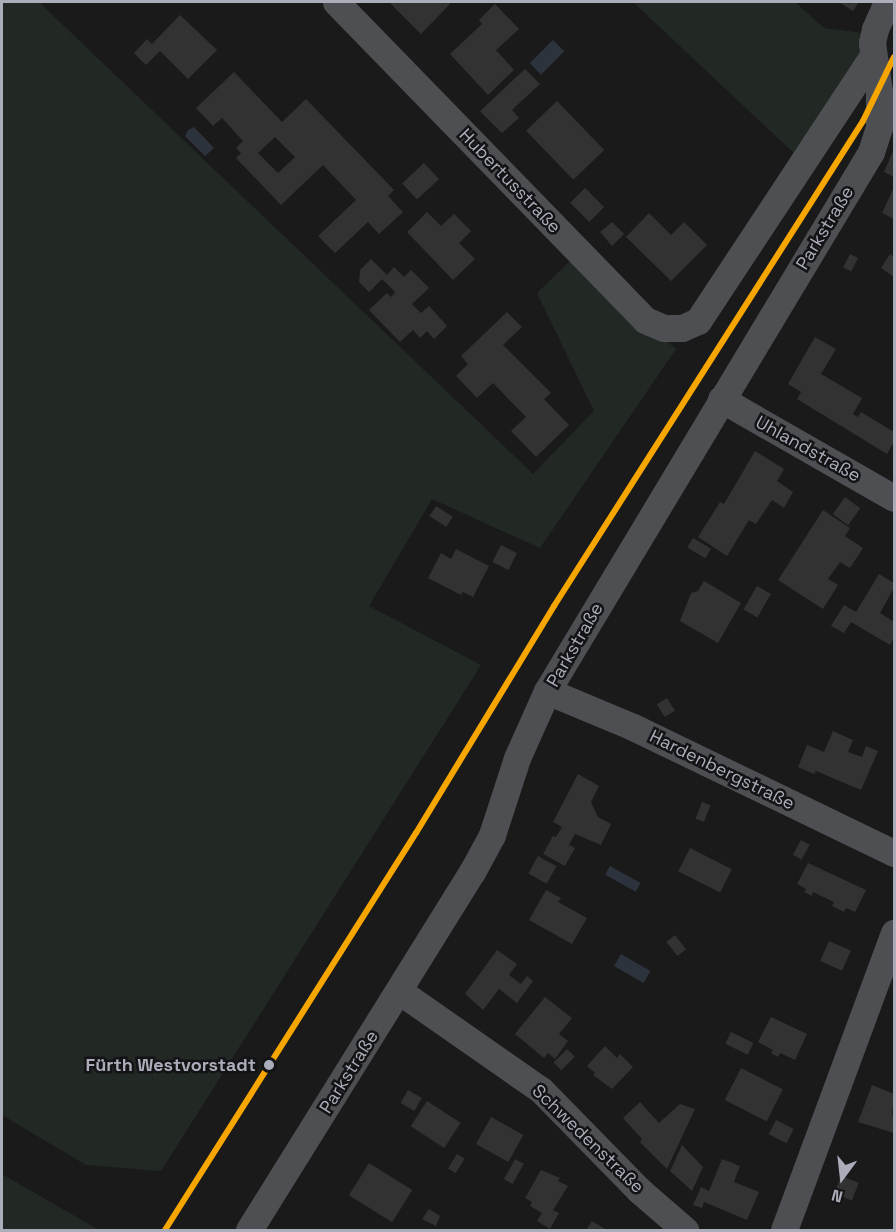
<!DOCTYPE html>
<meta charset="utf-8">
<style>
body{margin:0}
#map{position:relative;width:896px;height:1232px;overflow:hidden;background:#1a1a1a;font-family:"Space Grotesk",sans-serif}
div>[style]{position:absolute}
.green>*{inset:0;background:#222924}
.water>*{inset:0;background:#2c333c;transform-origin:0 0}
.building>*{inset:0;background:#323232;transform-origin:0 0}
.minor>*{height:27px;margin:-13.5px;padding:0 13.5px;transform-origin:13.5px;border-radius:13.5px;background:#4e4f53}
.rail-1>*{height:6px;margin:-3px;padding:0 3px;transform-origin:3px;border-radius:3px;background:#f7a600}
.dots>*{width:16px;height:16px;translate:-50% -50%;box-sizing:border-box;border:3px solid #141416;border-radius:50%}
span{translate:-50% -50%;white-space:nowrap;text-align:center;line-height:1.15;-webkit-text-stroke:5px #141416;paint-order:stroke}
.street-label{font-size:18px;color:#abaeba}
.stop-label{font-size:18px;color:#abaeba;font-weight:700}
.right{translate:-100% -50%;text-align:right}
.frame{position:absolute;inset:0;border:3px solid #abaeba;pointer-events:none}
.north{position:absolute;left:812px;top:1148px;width:60px;height:60px;-webkit-text-stroke:4px #141416;paint-order:stroke;rotate:195deg;font-size:16px;font-weight:700;line-height:24px;text-align:center;color:#abaeba}
.north::after{content:'';display:block;margin:auto;width:21px;height:27px;background:#abaeba;clip-path:polygon(50% 0,100% 100%,50% 72%,0 100%)}
</style>
<div id="map">
<div class="green">
<div style="clip-path:polygon(2px 2px,42px 2px,41px 4px,533px 474px,594px 411px,537px 293px,570px 261px,676px 349px,540px 548px,432px 499px,369px 606px,481px 665px,161px 1171px,86px 1165px,2px 1115px)"></div>
<div style="clip-path:polygon(633px 2px,795px 2px,824px 28px,863px 33px,860px 66px,796px 155px)"></div>
<div style="clip-path:polygon(2px 1174px,99px 1230px,2px 1230px)"></div>
</div>
<div class="water">
<div style="left:553px;top:40px;width:16px;height:33px;rotate:45deg"></div>
<div style="clip-path:polygon(194px 127px,214px 148px,205px 156px,185px 136px,188px 130px)"></div>
<div style="left:610px;top:866px;width:35px;height:10px;rotate:29deg"></div>
<div style="left:621px;top:954px;width:34px;height:14px;rotate:30deg"></div>
</div>
<div class="building">
<div style="clip-path:polygon(389px 2px,447px 2px,450px 4px,421px 34px)"></div>
<div style="clip-path:polygon(839px 2px,859px 2px,853px 11px)"></div>
<div style="clip-path:polygon(495px 4px,519px 29px,496px 50px,514px 70px,488px 95px,450px 54px,482px 24px,479px 20px)"></div>
<div style="clip-path:polygon(180px 15px,217px 50px,188px 79px,160px 51px,146px 65px,134px 53px,147px 39px,152px 44px)"></div>
<div style="clip-path:polygon(525px 69px,540px 84px,512px 110px,519px 118px,502px 133px,480px 111px)"></div>
<div style="clip-path:polygon(evenodd,234px 72px,282px 122px,306px 99px,394px 190px,388px 196px,403px 212px,379px 234px,368px 222px,335px 253px,318px 236px,356px 200px,323px 165px,281px 205px,236px 158px,241px 153px,236px 148px,243px 141px,222px 118px,213px 126px,196px 108px,234px 72px,275px 137px,295px 157px,278px 173px,258px 153px,275px 137px)"></div>
<div style="left:557px;top:101px;width:68px;height:43px;rotate:46deg"></div>
<div style="clip-path:polygon(894px 149px,894px 177px,884px 172px)"></div>
<div style="left:424px;top:163px;width:22px;height:30px;rotate:47deg"></div>
<div style="clip-path:polygon(894px 187px,894px 219px,882px 213px)"></div>
<div style="left:585px;top:188px;width:27px;height:21px;rotate:45deg"></div>
<div style="clip-path:polygon(427px 212px,441px 226px,454px 214px,471px 231px,459px 243px,475px 259px,453px 280px,407px 232px)"></div>
<div style="clip-path:polygon(649px 213px,671px 235px,684px 222px,707px 245px,671px 281px,626px 237px)"></div>
<div style="clip-path:polygon(612px 222px,624px 234px,612px 246px,600px 232px)"></div>
<div style="left:850px;top:254px;width:9px;height:15px;rotate:27deg"></div>
<div style="clip-path:polygon(890px 254px,894px 257px,894px 277px,881px 268px)"></div>
<div style="clip-path:polygon(371px 259px,387px 275px,394px 267px,404px 277px,411px 270px,429px 288px,412px 304px,421px 313px,429px 306px,447px 326px,434px 339px,427px 331px,420px 338px,413px 330px,400px 342px,369px 310px,387px 293px,391px 297px,395px 292px,382px 279px,369px 292px,359px 282px,360px 270px)"></div>
<div style="clip-path:polygon(507px 312px,522px 327px,503px 345px,551px 393px,544px 399px,569px 425px,536px 457px,511px 431px,526px 417px,493px 383px,477px 398px,456px 376px,468px 364px,461px 356px)"></div>
<div style="clip-path:polygon(815px 337px,836px 349px,821px 374px,862px 398px,853px 414px,858px 417px,861px 412px,894px 432px,894px 441px,887px 454px,797px 399px,801px 392px,788px 384px)"></div>
<div style="clip-path:polygon(755px 451px,784px 469px,777px 481px,793px 492px,784px 508px,772px 500px,756px 524px,749px 520px,727px 556px,698px 537px,720px 502px,724px 504px)"></div>
<div style="left:845px;top:497px;width:19px;height:21px;rotate:36deg"></div>
<div style="left:436px;top:506px;width:20px;height:12px;rotate:33deg"></div>
<div style="clip-path:polygon(823px 510px,850px 528px,845px 536px,863px 548px,850px 568px,840px 562px,828px 579px,838px 585px,823px 609px,778px 580px)"></div>
<div style="left:693px;top:538px;width:21px;height:11px;rotate:31deg"></div>
<div style="left:501px;top:545px;width:18px;height:19px;rotate:27deg"></div>
<div style="clip-path:polygon(456px 549px,489px 566px,473px 597px,463px 592px,461px 595px,428px 578px,441px 553px,451px 559px)"></div>
<div style="clip-path:polygon(879px 574px,894px 583px,894px 588px,880px 613px,894px 622px,894px 637px,890px 645px,851px 622px,844px 633px,831px 626px,844px 605px,856px 612px)"></div>
<div style="clip-path:polygon(704px 581px,741px 603px,718px 643px,680px 621px,691px 593px,698px 591px)"></div>
<div style="left:757px;top:586px;width:16px;height:27px;rotate:30deg"></div>
<div style="left:667px;top:698px;width:15px;height:12px;rotate:58deg"></div>
<div style="clip-path:polygon(833px 731px,853px 740px,848px 752px,862px 757px,866px 746px,878px 751px,861px 790px,816px 771px,814px 774px,798px 767px,807px 745px,824px 752px)"></div>
<div style="clip-path:polygon(578px 774px,599px 786px,591px 802px,598px 817px,611px 824px,601px 845px,575px 834px,569px 845px,575px 848px,565px 866px,543px 854px,553px 836px,556px 837px,562px 827px,553px 822px)"></div>
<div style="left:702px;top:802px;width:9px;height:18px;rotate:21deg"></div>
<div style="left:801px;top:840px;width:10px;height:17px;rotate:29deg"></div>
<div style="left:690px;top:848px;width:47px;height:26px;rotate:27deg"></div>
<div style="left:538px;top:856px;width:21px;height:20px;rotate:29deg"></div>
<div style="clip-path:polygon(808px 863px,866px 890px,855px 912px,846px 908px,844px 912px,832px 906px,834px 902px,813px 892px,812px 896px,804px 892px,806px 889px,797px 884px)"></div>
<div style="clip-path:polygon(546px 890px,561px 898px,558px 902px,587px 918px,572px 944px,529px 920px)"></div>
<div style="left:675px;top:935px;width:18px;height:11px;rotate:52deg"></div>
<div style="left:829px;top:941px;width:24px;height:22px;rotate:24deg"></div>
<div style="clip-path:polygon(497px 950px,517px 964px,509px 975px,521px 984px,527px 976px,533px 981px,517px 1003px,499px 989px,483px 1010px,465px 994px)"></div>
<div style="clip-path:polygon(545px 997px,572px 1018px,559px 1034px,568px 1041px,555px 1059px,548px 1053px,544px 1058px,515px 1034px)"></div>
<div style="clip-path:polygon(771px 1017px,807px 1034px,795px 1060px,780px 1053px,778px 1057px,771px 1053px,773px 1050px,758px 1042px)"></div>
<div style="left:731px;top:1032px;width:25px;height:13px;rotate:26deg"></div>
<div style="clip-path:polygon(605px 1046px,617px 1058px,620px 1054px,633px 1067px,612px 1089px,593px 1075px,595px 1073px,587px 1066px)"></div>
<div style="left:567px;top:1049px;width:11px;height:19px;rotate:45deg"></div>
<div style="left:741px;top:1068px;width:47px;height:36px;rotate:27deg"></div>
<div style="clip-path:polygon(872px 1085px,894px 1094px,892px 1115px,894px 1116px,894px 1133px,858px 1122px)"></div>
<div style="left:408px;top:1090px;width:16px;height:15px;rotate:30deg"></div>
<div style="left:427px;top:1101px;width:40px;height:30px;rotate:33deg"></div>
<div style="clip-path:polygon(640px 1102px,659px 1123px,680px 1104px,695px 1109px,667px 1169px,640px 1142px,642px 1139px,623px 1118px)"></div>
<div style="left:491px;top:1117px;width:37px;height:31px;rotate:29deg"></div>
<div style="left:776px;top:1120px;width:20px;height:16px;rotate:27deg"></div>
<div style="clip-path:polygon(682px 1145px,703px 1167px,692px 1191px,670px 1171px)"></div>
<div style="left:457px;top:1154px;width:9px;height:17px;rotate:32deg"></div>
<div style="left:515px;top:1159px;width:10px;height:23px;rotate:29deg"></div>
<div style="clip-path:polygon(722px 1159px,740px 1166px,734px 1182px,759px 1192px,747px 1220px,704px 1202px,702px 1208px,693px 1205px,701px 1187px,709px 1191px)"></div>
<div style="left:369px;top:1163px;width:51px;height:38px;rotate:32deg"></div>
<div style="clip-path:polygon(541px 1170px,560px 1178px,558px 1181px,568px 1186px,553px 1210px,559px 1213px,550px 1229px,537px 1221px,542px 1213px,530px 1206px,532px 1202px,525px 1198px)"></div>
<div style="left:841px;top:1176px;width:19px;height:19px;rotate:21deg"></div>
<div style="clip-path:polygon(429px 1209px,440px 1216px,436px 1226px,422px 1219px)"></div>
<div style="clip-path:polygon(592px 1221px,607px 1230px,586px 1230px)"></div>
</div>
<div class="minor">
<div style="left:336px;top:2px;width:443px;rotate:45.8deg"></div>
<div style="left:645px;top:320px;width:21px;rotate:23deg"></div>
<div style="left:664px;top:328px;width:18px"></div>
<div style="left:682px;top:328px;width:17px;rotate:-24deg"></div>
<div style="left:698px;top:321px;width:318px;rotate:-56.6deg"></div>
<div style="left:721px;top:399px;width:199px;rotate:29.8deg"></div>
<div style="left:547px;top:691px;width:93px;rotate:22.7deg"></div>
<div style="left:633px;top:727px;width:290px;rotate:25.8deg"></div>
<div style="left:399px;top:991px;width:173px;rotate:34.9deg"></div>
<div style="left:541px;top:1090px;width:141px;rotate:45.6deg"></div>
<div style="left:640px;top:1191px;width:60px;rotate:40.9deg"></div>
<div style="left:249px;top:1230px;width:422px;rotate:-58.1deg"></div>
<div style="left:472px;top:872px;width:42px;rotate:-61.6deg"></div>
<div style="left:492px;top:835px;width:81px;rotate:-72deg"></div>
<div style="left:517px;top:758px;width:73px;rotate:-65.9deg"></div>
<div style="left:547px;top:691px;width:629px;rotate:-58.99deg"></div>
<div style="left:871px;top:152px;width:26px;rotate:-72deg"></div>
<div style="left:879px;top:127px;width:36px;rotate:-90deg"></div>
<div style="left:879px;top:91px;width:49px;rotate:-98.3deg"></div>
<div style="left:872px;top:43px;width:14px;rotate:-78deg"></div>
<div style="left:875px;top:29px;width:30px;rotate:-66deg"></div>
<div style="left:784px;top:1230px;width:317px;rotate:-69.7deg"></div>
</div>
<div class="rail-1">
<div style="left:165px;top:1230px;width:470px;rotate:-57.7deg"></div>
<div style="left:416px;top:833px;width:266px;rotate:-58.7deg"></div>
<div style="left:554px;top:606px;width:575px;rotate:-57.5deg"></div>
<div style="left:863px;top:121px;width:71px;rotate:-64.2deg"></div>
</div>
<div class="dots">
<div style="left:269px;top:1065px;background:#abaeba"></div>
</div>
<div class="street-label">
<span style="left:510px;top:181px;rotate:46deg">Hubertusstraße</span>
<span style="left:825px;top:228px;rotate:-59deg">Parkstraße</span>
<span style="left:808px;top:449px;rotate:29deg">Uhlandstraße</span>
<span style="left:575px;top:645px;rotate:-60deg">Parkstraße</span>
<span style="left:722px;top:770px;rotate:26deg">Hardenbergstraße</span>
<span style="left:349px;top:1072px;rotate:-58deg">Parkstraße</span>
<span style="left:588px;top:1139px;rotate:44deg">Schwedenstraße</span>
</div>
<div class="stop-label">
<span class="right" style="left:256px;top:1065px">Fürth Westvorstadt</span>
</div>
<div class="frame"></div>
<div class="north">N</div>
</div>
